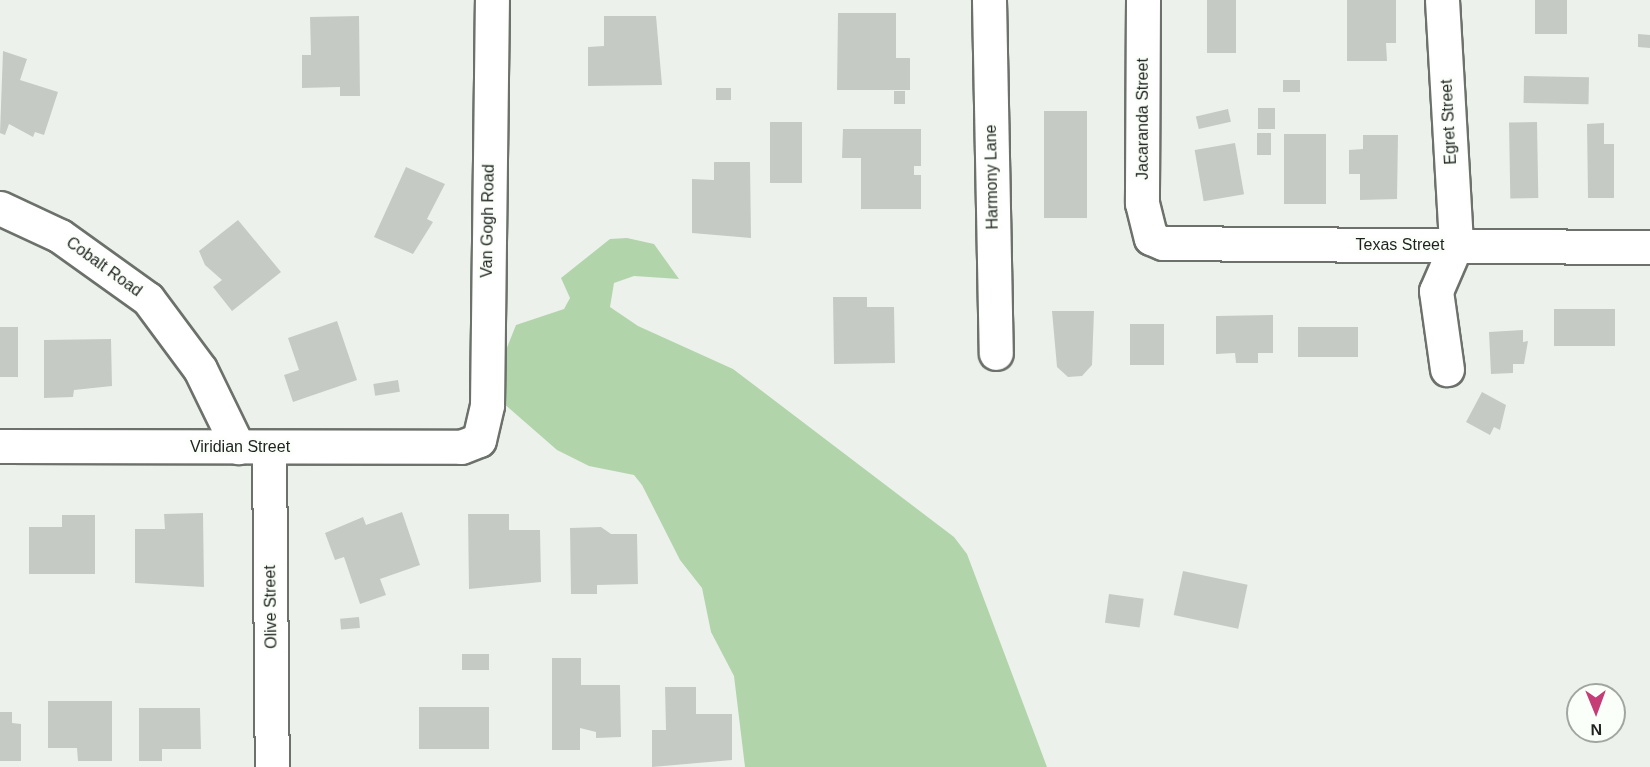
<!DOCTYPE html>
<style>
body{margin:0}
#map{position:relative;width:1650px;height:767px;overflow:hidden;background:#ecf2eb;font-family:Helvetica,sans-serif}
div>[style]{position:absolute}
.water>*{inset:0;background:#b2d4ab}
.building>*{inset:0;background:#c5cbc4;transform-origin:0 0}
.roads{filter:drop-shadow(2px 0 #6c716b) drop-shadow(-2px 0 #6c716b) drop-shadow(0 2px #6c716b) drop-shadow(0 -2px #6c716b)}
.minor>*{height:33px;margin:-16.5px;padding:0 16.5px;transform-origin:16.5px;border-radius:16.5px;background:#fff}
span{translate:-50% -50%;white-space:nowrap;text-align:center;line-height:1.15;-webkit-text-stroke:4.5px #fafff9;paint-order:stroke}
.street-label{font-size:16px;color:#1f211f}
.north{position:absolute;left:1566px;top:683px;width:60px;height:60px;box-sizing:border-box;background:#fafff9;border:2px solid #a2a6a2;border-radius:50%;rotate:179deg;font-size:16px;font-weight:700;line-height:24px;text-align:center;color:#1f211f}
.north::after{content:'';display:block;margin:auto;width:21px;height:27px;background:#c53c76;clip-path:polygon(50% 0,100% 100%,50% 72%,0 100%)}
</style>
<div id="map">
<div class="water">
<div style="clip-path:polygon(627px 238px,654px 244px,679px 279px,634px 276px,614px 283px,610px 307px,638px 326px,733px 369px,954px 537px,967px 554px,1047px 767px,745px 767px,734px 676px,711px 632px,702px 588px,680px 560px,642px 485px,634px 475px,589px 466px,557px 450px,501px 401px,504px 355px,516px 325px,564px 309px,570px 298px,561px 278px,610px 239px)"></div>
</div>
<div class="building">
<div style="left:1207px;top:0;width:29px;height:53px"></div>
<div style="clip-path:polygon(1347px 0,1396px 0,1396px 43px,1386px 43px,1387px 61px,1347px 61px)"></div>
<div style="left:1535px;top:0;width:32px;height:34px"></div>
<div style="clip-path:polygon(838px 13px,896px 13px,896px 58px,910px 58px,910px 90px,837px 90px)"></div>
<div style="clip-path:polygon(359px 16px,360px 96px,340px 96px,340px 87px,302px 88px,302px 55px,311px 55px,310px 17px)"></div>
<div style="clip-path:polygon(604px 16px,656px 16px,662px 85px,588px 86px,588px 47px,604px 46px)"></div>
<div style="clip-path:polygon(1638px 34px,1650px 35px,1650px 48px,1638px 47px)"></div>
<div style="clip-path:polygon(3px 51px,27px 59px,20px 80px,58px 92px,44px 135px,35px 132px,33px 137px,9px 124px,5px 135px,0 133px)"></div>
<div style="left:1524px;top:76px;width:65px;height:27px;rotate:1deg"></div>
<div style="left:1283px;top:80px;width:17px;height:12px"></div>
<div style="left:716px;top:88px;width:15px;height:12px"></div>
<div style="left:894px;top:91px;width:11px;height:13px"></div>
<div style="left:1258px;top:108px;width:17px;height:21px"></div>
<div style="left:1228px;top:109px;width:13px;height:33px;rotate:77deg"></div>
<div style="left:1044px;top:111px;width:43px;height:107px"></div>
<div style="left:770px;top:122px;width:32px;height:61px"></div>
<div style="left:1537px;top:122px;width:76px;height:28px;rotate:89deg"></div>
<div style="clip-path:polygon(1604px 123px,1604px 144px,1614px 144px,1614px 198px,1588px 198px,1587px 124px)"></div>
<div style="clip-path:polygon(843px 129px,921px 129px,921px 166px,914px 166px,914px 175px,921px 175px,921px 209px,861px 209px,861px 158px,842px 158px)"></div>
<div style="left:1257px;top:133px;width:14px;height:22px"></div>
<div style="left:1284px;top:134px;width:42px;height:70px"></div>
<div style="clip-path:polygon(1363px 135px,1398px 135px,1397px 199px,1360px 200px,1360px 174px,1349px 174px,1349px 150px,1363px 149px)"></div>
<div style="left:1235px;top:143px;width:52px;height:41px;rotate:80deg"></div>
<div style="clip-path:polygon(714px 162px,750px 162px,751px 238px,692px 233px,692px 179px,714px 180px)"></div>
<div style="clip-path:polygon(406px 167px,445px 184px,427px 219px,433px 222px,413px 254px,374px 237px)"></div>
<div style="clip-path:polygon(238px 220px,281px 272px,232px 311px,213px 287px,222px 280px,205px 265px,199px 251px)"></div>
<div style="clip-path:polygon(833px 297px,867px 297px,867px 307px,894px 307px,895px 363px,834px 364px)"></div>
<div style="left:1554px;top:309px;width:61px;height:37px"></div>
<div style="clip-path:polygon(1052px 311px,1094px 311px,1092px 365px,1082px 376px,1068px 377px,1057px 367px)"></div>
<div style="clip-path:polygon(1273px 315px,1273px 353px,1258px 353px,1258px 363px,1236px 363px,1235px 353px,1216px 354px,1216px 316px)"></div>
<div style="clip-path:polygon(337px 321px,357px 380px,293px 402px,284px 375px,299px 370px,288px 338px)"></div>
<div style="left:1130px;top:324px;width:34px;height:41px"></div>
<div style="left:0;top:327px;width:18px;height:50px"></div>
<div style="left:1298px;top:327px;width:60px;height:30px"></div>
<div style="clip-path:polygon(1523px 330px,1523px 342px,1528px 341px,1524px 364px,1513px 364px,1513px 373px,1491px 374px,1489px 332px)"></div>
<div style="clip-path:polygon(111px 339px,112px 386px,74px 390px,73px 397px,44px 398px,44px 340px)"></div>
<div style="left:398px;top:380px;width:12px;height:25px;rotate:81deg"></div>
<div style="clip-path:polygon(1482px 392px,1506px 405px,1500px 430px,1494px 427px,1490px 435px,1466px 422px)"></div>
<div style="clip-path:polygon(402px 512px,420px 565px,380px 579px,386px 595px,360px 604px,344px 557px,335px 560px,325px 533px,363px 517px,366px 525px)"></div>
<div style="clip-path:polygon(203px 513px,204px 587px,135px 583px,135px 529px,165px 529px,164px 514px)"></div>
<div style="clip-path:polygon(468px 514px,509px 514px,509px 530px,540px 530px,541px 582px,469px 589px)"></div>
<div style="clip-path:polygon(62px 515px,95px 515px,95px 574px,29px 574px,29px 527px,62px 527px)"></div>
<div style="clip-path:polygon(601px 527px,611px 534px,637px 534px,638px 584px,597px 585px,597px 594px,571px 594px,570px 528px)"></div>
<div style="left:1183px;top:571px;width:66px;height:45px;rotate:12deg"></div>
<div style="left:1109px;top:594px;width:35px;height:29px;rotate:8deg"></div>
<div style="left:359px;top:617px;width:11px;height:19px;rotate:85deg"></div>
<div style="left:462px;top:654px;width:27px;height:16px"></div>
<div style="clip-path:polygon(552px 658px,581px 658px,581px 685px,620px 685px,621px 737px,596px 738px,596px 732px,580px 728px,580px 750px,552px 750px)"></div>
<div style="clip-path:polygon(665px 687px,696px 687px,696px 714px,732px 714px,732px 760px,652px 767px,652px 730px,666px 730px)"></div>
<div style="clip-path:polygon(48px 701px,112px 701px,112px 761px,78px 761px,77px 748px,48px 748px)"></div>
<div style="left:489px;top:707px;width:42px;height:70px;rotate:90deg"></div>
<div style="clip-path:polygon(139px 708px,200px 708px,201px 749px,162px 749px,162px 761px,139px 761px)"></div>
<div style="clip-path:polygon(0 712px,12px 712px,12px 723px,21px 724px,21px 761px,0 761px)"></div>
</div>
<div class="roads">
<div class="minor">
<div style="left:989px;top:0;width:353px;rotate:88.9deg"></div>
<div style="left:1143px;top:0;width:203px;rotate:90.3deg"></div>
<div style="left:1142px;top:203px;width:36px;rotate:76deg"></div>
<div style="left:1151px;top:238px;width:13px;rotate:23deg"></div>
<div style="left:1163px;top:243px;width:487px;rotate:0.5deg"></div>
<div style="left:1442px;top:0;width:245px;rotate:86.7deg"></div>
<div style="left:1456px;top:245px;width:50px;rotate:113.5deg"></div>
<div style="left:1436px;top:291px;width:79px;rotate:82deg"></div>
<div style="left:0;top:208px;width:66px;rotate:25deg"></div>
<div style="left:60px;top:236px;width:108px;rotate:35.6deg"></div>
<div style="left:148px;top:299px;width:87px;rotate:53.4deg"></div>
<div style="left:200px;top:369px;width:87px;rotate:64deg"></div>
<div style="left:0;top:446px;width:461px;rotate:0.1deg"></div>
<div style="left:461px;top:447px;width:19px;rotate:-21deg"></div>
<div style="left:479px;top:440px;width:36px;rotate:-77deg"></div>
<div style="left:487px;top:405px;width:405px;rotate:-89.3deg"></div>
<div style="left:269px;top:448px;width:319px;rotate:89.5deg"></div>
</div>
</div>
<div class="street-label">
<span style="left:1143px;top:119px;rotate:-90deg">Jacaranda Street</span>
<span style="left:1449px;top:122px;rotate:-93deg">Egret Street</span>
<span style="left:992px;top:177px;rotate:-91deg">Harmony Lane</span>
<span style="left:488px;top:221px;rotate:-89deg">Van Gogh Road</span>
<span style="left:1400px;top:245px">Texas Street</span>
<span style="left:104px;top:267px;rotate:36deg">Cobalt Road</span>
<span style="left:240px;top:447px">Viridian Street</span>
<span style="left:271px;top:607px;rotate:-91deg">Olive Street</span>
</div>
<div class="north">N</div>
</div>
